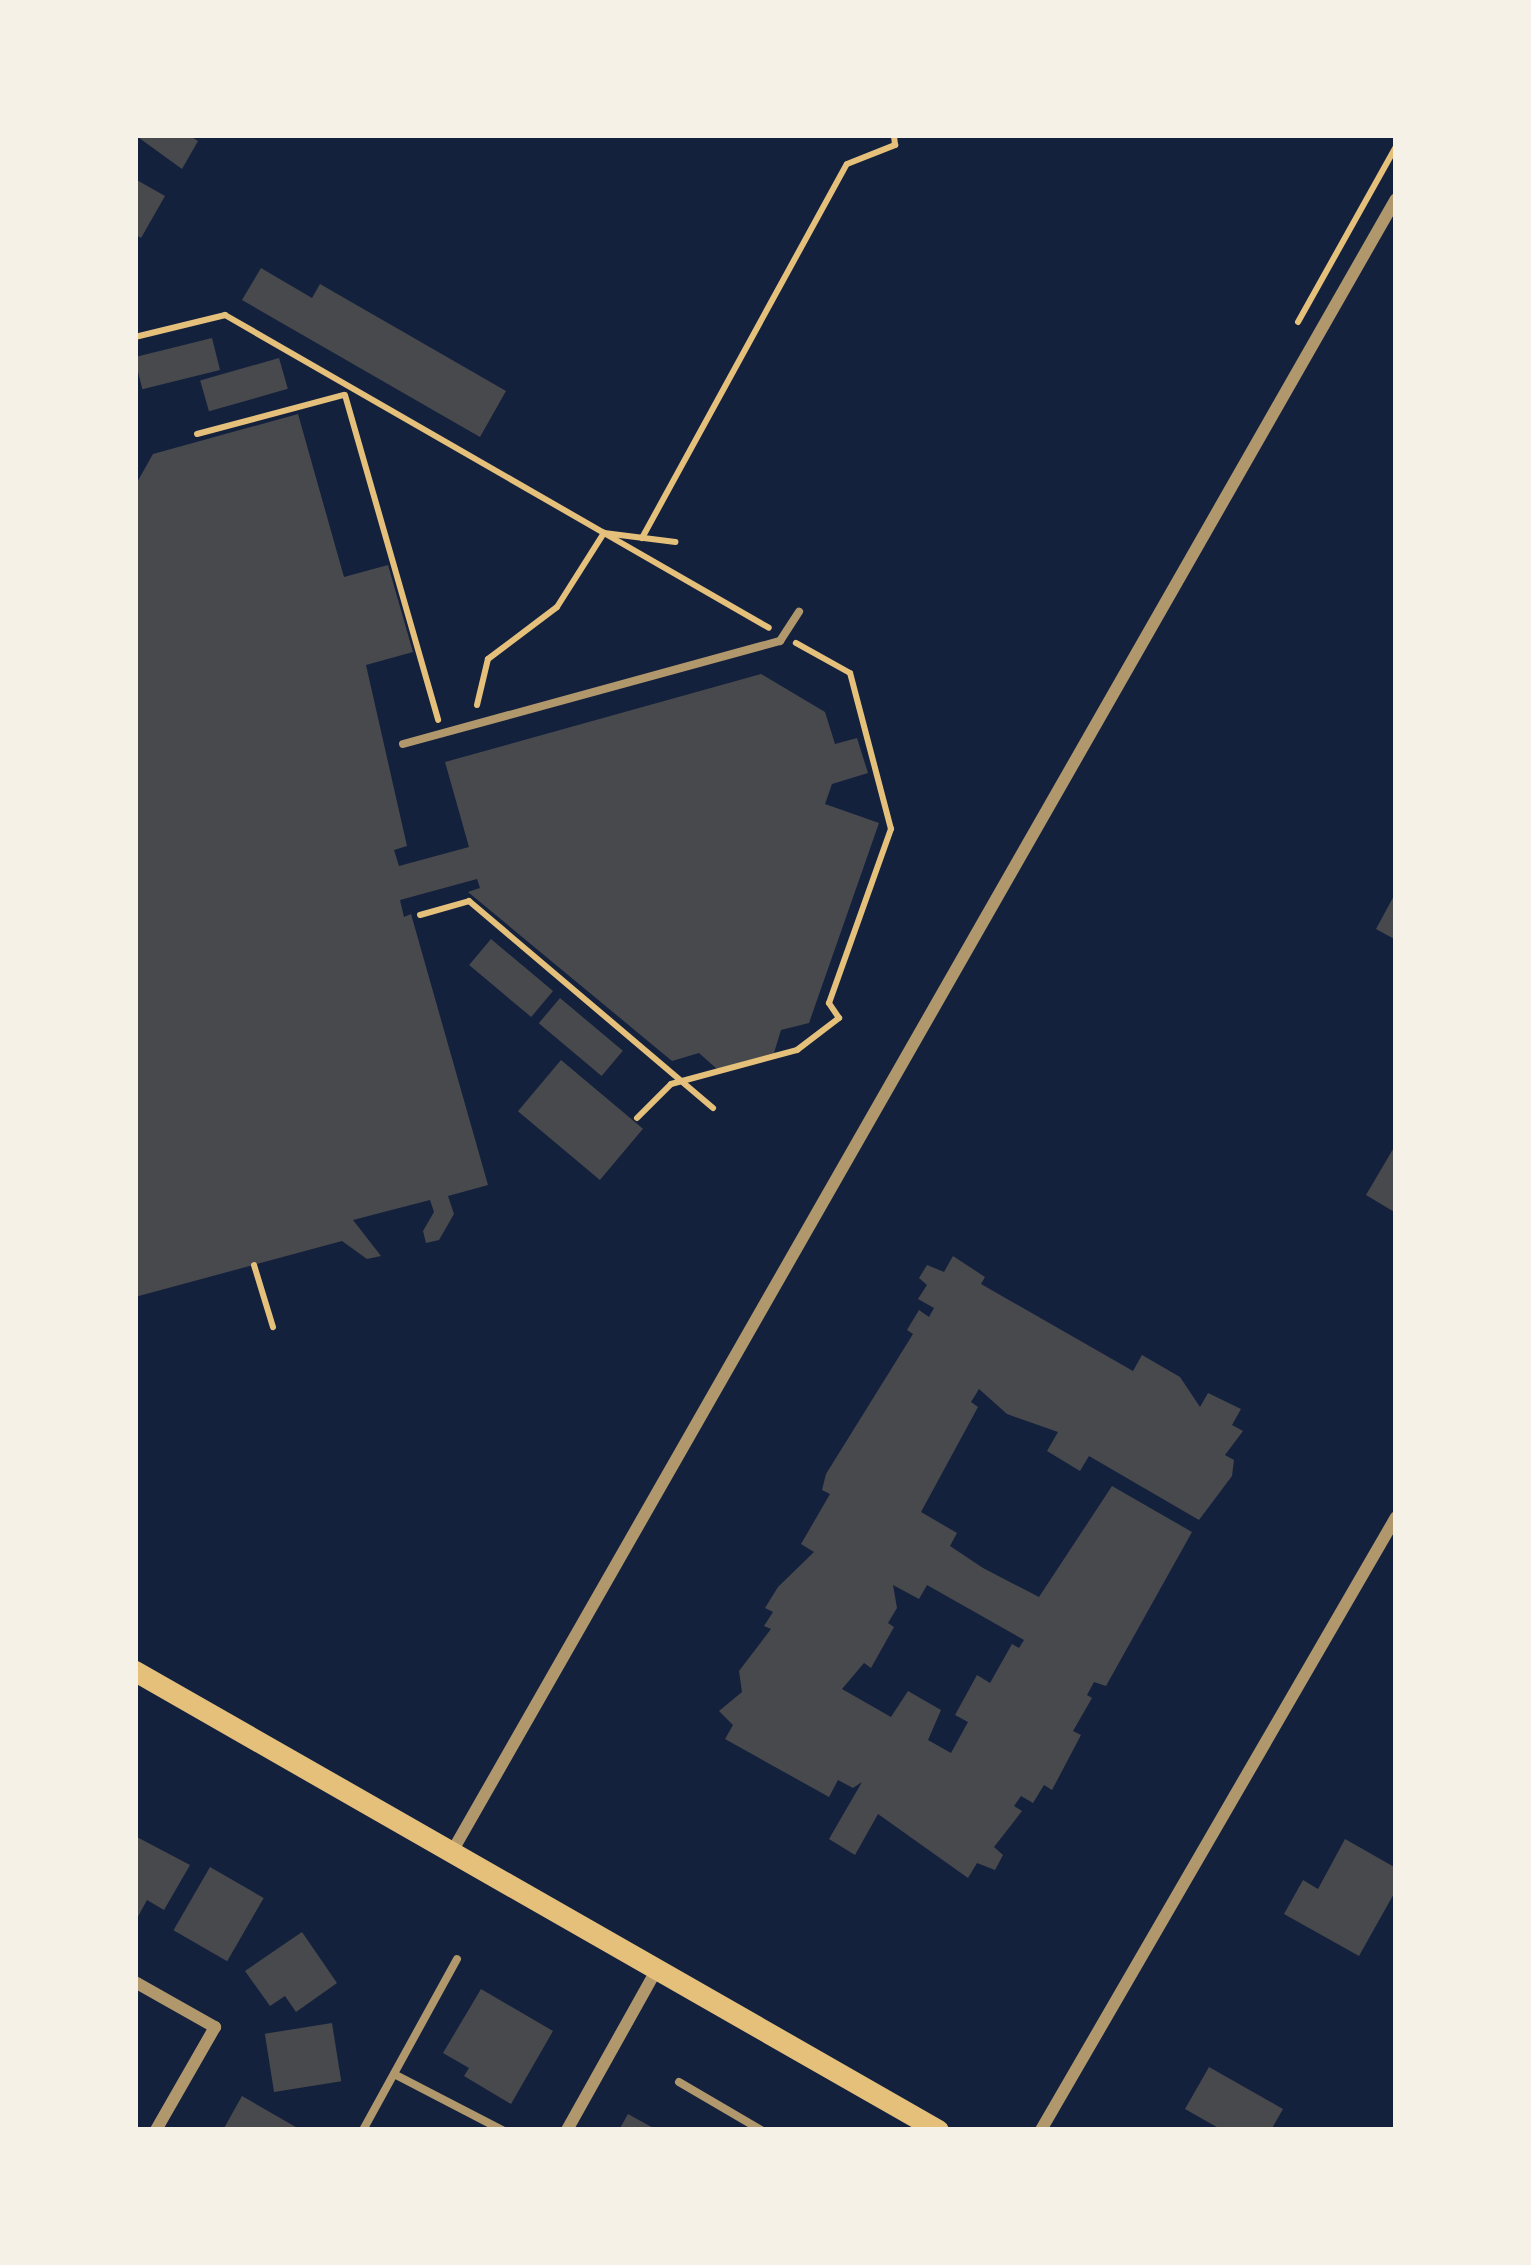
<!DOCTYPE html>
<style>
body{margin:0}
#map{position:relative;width:1531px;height:2265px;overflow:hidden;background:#14213d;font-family:"Playfair Display",serif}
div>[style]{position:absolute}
.building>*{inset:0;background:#48494c;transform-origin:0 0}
.path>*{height:6px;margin:-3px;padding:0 3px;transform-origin:3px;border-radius:3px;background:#e5c07b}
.service>*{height:8px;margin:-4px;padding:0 4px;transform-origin:4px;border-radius:4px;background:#b1986c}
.minor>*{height:12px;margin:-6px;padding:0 6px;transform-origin:6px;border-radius:6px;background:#b1986c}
.secondary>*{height:21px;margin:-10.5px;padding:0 10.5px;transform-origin:10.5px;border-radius:10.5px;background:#e5c07b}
span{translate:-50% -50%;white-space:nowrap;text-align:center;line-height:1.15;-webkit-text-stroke:10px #f6f1e7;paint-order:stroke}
.frame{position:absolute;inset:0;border:138px solid #f6f1e7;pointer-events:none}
</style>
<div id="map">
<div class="building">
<div style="clip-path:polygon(135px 135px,188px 135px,198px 141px,182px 169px)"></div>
<div style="clip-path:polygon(135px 179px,165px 196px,141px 238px,135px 234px)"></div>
<div style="clip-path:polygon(261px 268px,312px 298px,320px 284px,506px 391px,480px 437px,242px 300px)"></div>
<div style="left:212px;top:338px;width:33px;height:80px;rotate:76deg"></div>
<div style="left:279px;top:358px;width:32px;height:82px;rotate:74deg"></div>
<div style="clip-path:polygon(298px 414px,344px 577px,388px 565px,413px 652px,366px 665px,407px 846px,394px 850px,399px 866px,469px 847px,445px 762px,761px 674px,825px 712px,835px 744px,857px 738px,868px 773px,832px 784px,825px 804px,879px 823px,809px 1023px,781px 1030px,774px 1053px,717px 1069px,699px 1053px,672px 1061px,468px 892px,480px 888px,477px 879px,400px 900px,404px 917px,411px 914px,488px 1185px,448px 1196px,454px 1214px,439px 1240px,426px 1243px,423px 1231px,434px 1212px,430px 1200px,353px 1220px,381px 1256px,367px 1259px,342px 1241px,135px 1297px,135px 486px,153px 454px)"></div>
<div style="clip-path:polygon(1396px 892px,1396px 940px,1376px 929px)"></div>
<div style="left:491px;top:939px;width:81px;height:34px;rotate:40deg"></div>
<div style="left:560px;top:998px;width:82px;height:33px;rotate:40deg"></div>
<div style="left:561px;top:1060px;width:107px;height:67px;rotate:40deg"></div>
<div style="clip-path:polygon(1396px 1144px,1396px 1213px,1366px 1195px)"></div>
<div style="clip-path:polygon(evenodd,953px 1256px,985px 1277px,981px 1284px,1133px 1371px,1142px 1355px,1180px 1377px,1200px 1407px,1208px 1393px,1241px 1409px,1232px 1425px,1243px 1431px,1225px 1455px,1234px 1460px,1232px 1476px,1199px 1520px,1089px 1456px,1080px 1471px,1047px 1451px,1058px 1432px,1007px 1414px,979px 1389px,971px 1402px,978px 1407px,921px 1512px,957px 1533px,950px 1546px,983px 1568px,1039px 1597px,1112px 1486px,1192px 1532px,1106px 1686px,1094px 1682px,1087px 1695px,1092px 1698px,1073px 1731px,1081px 1735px,1052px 1790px,1044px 1785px,1033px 1803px,1021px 1796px,1014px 1806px,1022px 1811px,994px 1847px,1003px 1855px,995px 1870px,977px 1863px,968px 1878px,878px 1814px,855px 1855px,829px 1839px,862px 1782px,853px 1788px,838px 1780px,829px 1797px,725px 1739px,733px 1725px,719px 1711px,742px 1692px,739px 1671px,771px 1629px,764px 1626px,773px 1612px,765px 1608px,778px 1587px,814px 1552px,801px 1544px,830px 1494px,822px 1490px,826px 1474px,913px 1334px,907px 1330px,919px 1310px,929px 1317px,934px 1308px,918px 1299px,927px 1285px,919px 1278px,927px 1265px,944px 1272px,953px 1256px,893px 1585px,919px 1599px,927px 1585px,1024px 1640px,1019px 1648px,1012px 1644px,990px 1683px,977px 1675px,955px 1715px,968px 1722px,951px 1753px,928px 1740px,941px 1710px,908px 1691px,891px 1717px,842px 1689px,864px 1663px,871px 1668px,894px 1627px,888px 1623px,897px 1608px,893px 1585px)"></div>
<div style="clip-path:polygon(135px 1836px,190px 1865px,164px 1910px,147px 1900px,135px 1922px)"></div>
<div style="clip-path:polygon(1345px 1839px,1396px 1868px,1396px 1890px,1359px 1956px,1284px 1914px,1303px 1880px,1318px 1889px)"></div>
<div style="left:210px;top:1867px;width:62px;height:73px;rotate:30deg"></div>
<div style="clip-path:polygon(302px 1932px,337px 1983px,296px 2012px,285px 1996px,270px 2006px,245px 1971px)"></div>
<div style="clip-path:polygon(481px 1989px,553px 2031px,511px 2104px,464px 2076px,469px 2068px,443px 2053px)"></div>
<div style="left:332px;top:2023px;width:59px;height:68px;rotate:81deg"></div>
<div style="clip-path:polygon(1209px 2067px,1283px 2109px,1271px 2130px,1222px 2130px,1185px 2109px)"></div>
<div style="clip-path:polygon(242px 2096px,301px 2130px,223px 2130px)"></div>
<div style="clip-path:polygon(628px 2114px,657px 2130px,619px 2130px)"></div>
</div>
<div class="path">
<div style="left:1298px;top:322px;width:201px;rotate:-60.8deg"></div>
<div style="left:135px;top:337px;width:93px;rotate:-13.7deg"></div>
<div style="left:225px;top:315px;width:437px;rotate:29.9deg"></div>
<div style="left:604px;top:533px;width:72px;rotate:7.2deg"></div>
<div style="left:345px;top:395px;width:338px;rotate:74deg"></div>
<div style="left:197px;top:434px;width:152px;rotate:-14.9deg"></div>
<div style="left:642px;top:538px;width:426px;rotate:-61.3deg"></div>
<div style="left:847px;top:164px;width:52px;rotate:-21.6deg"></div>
<div style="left:895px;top:145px;width:10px;rotate:-96deg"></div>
<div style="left:477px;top:705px;width:47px;rotate:-76.6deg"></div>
<div style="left:488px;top:659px;width:86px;rotate:-37deg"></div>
<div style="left:557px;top:607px;width:88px;rotate:-57.6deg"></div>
<div style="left:604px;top:533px;width:190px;rotate:29.9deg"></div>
<div style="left:420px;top:915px;width:51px;rotate:-15.9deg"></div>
<div style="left:469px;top:901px;width:320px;rotate:40.3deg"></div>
<div style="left:637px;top:1118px;width:48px;rotate:-45deg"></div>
<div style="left:671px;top:1084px;width:131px;rotate:-15.1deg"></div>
<div style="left:797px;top:1050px;width:53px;rotate:-37.3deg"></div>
<div style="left:839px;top:1018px;width:18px;rotate:-124deg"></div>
<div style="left:829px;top:1003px;width:185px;rotate:-70.4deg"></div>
<div style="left:891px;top:829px;width:161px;rotate:-104.7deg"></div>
<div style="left:850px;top:673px;width:62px;rotate:-150.9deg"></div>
<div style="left:254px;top:1265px;width:65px;rotate:73deg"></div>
</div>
<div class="service">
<div style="left:403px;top:744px;width:391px;rotate:-15.3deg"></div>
<div style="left:780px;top:641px;width:35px;rotate:-57deg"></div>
<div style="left:394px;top:2074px;width:122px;rotate:27.4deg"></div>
<div style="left:679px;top:2082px;width:95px;rotate:30.3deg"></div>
<div style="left:363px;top:2130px;width:195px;rotate:-61.2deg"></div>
</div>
<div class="minor">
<div style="left:453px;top:1850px;width:1901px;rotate:-60.27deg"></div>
<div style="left:135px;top:1982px;width:92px;rotate:29.4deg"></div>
<div style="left:215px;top:2027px;width:119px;rotate:119.8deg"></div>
<div style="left:567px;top:2130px;width:184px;rotate:-60.8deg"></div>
<div style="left:1041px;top:2130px;width:708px;rotate:-59.92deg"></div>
</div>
<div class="secondary">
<div style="left:135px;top:1671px;width:925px;rotate:29.75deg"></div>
</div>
<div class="frame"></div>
</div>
